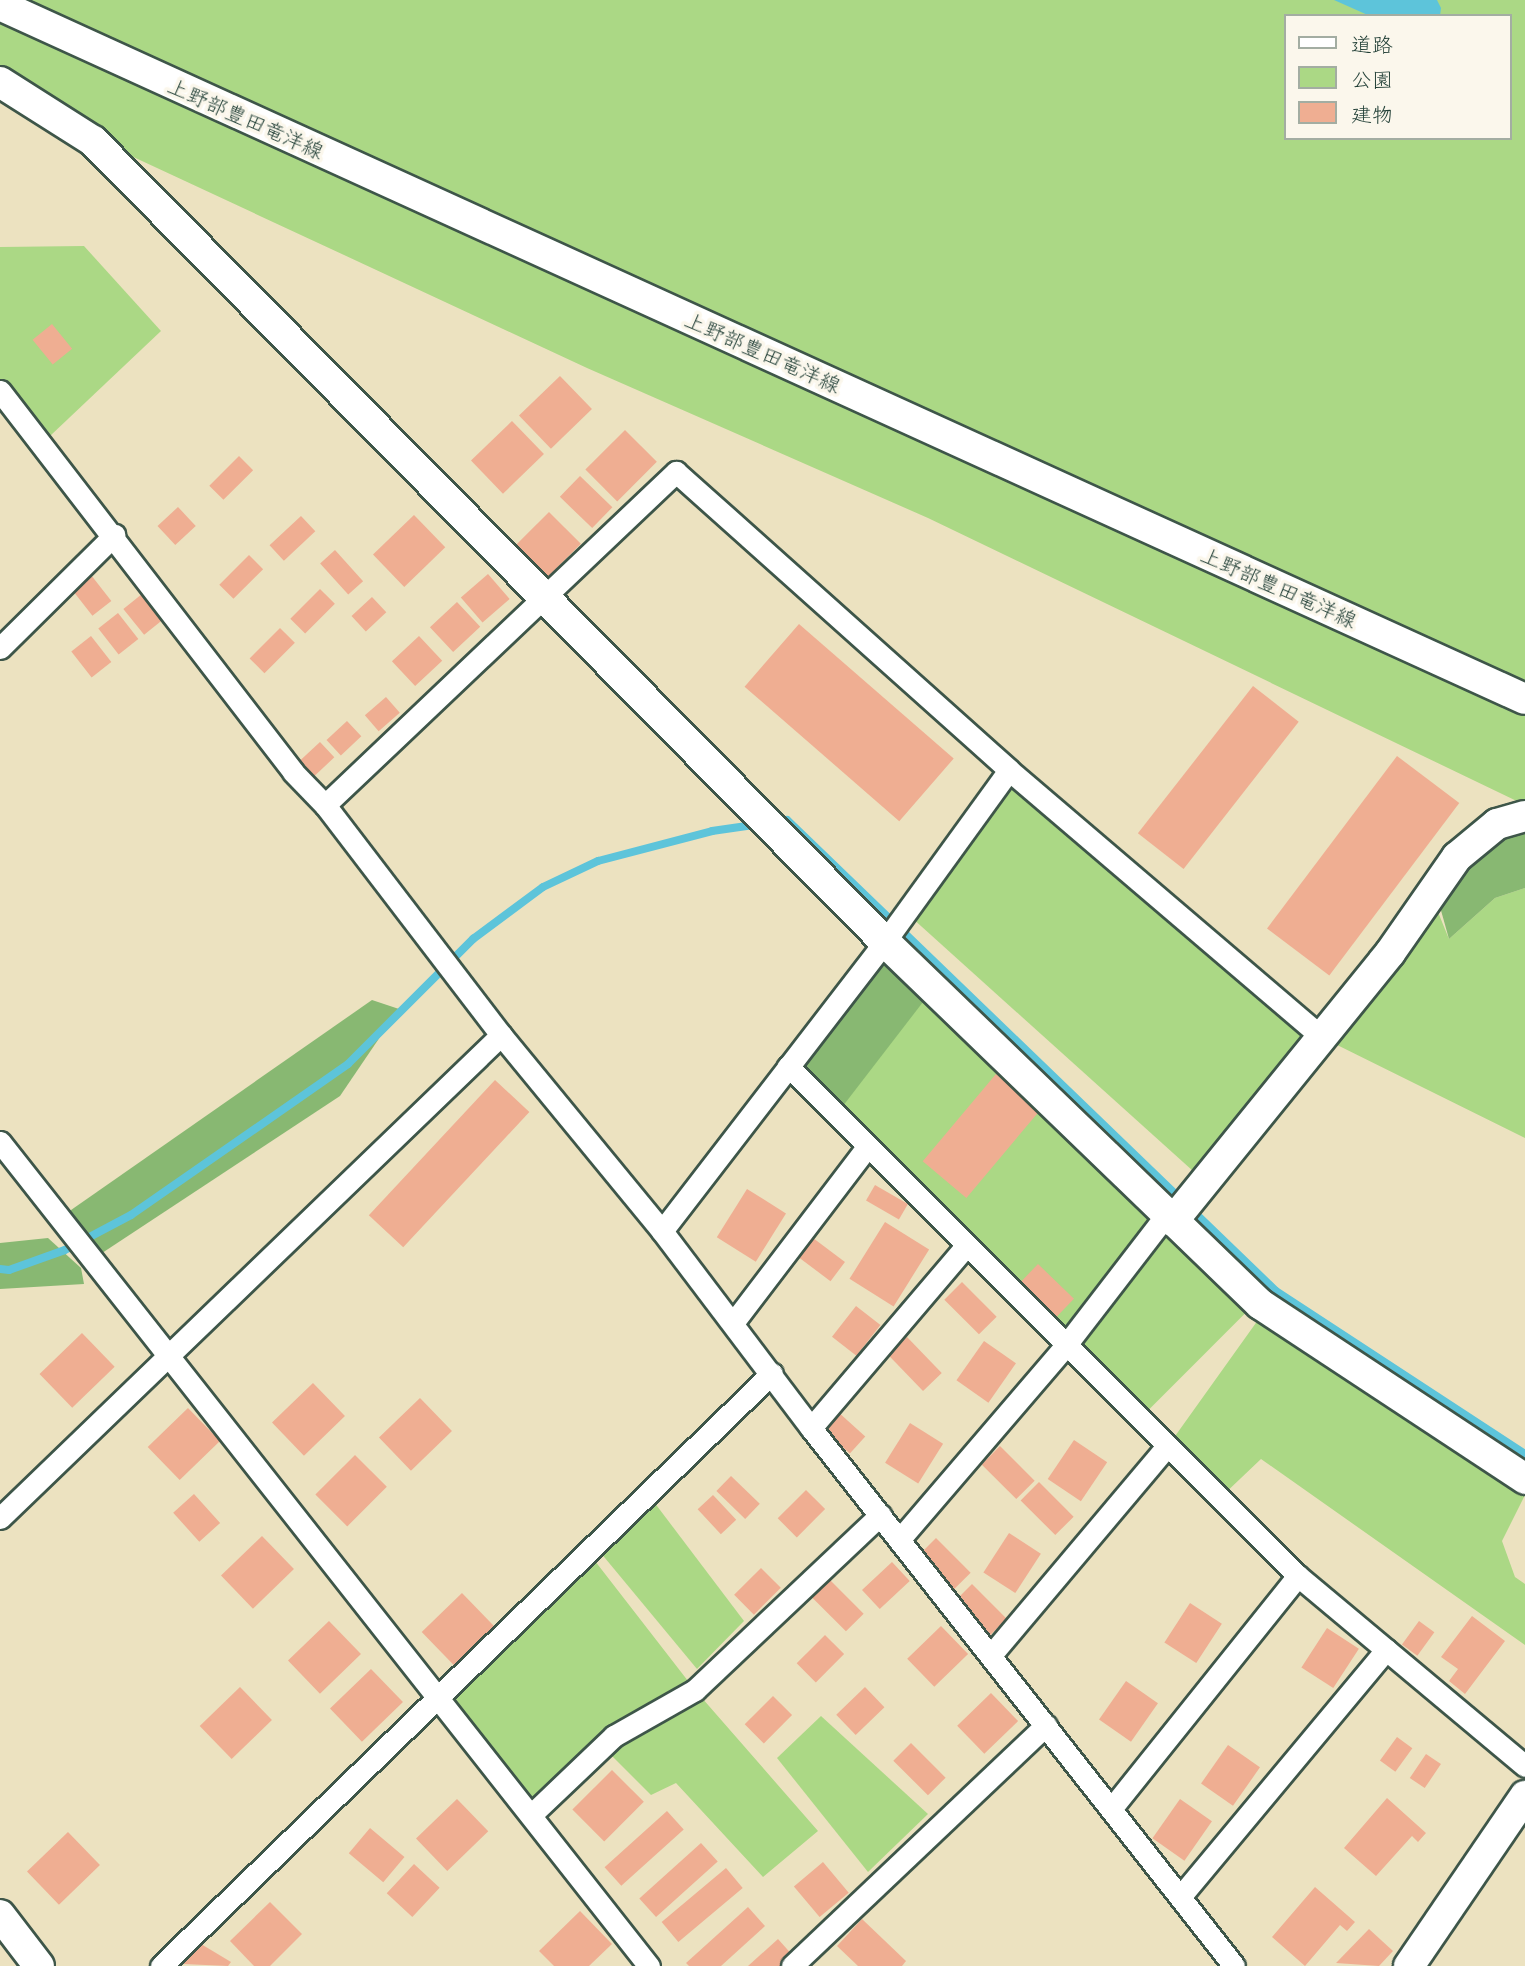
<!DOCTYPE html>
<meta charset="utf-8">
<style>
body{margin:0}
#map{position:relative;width:1525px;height:1966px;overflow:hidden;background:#ece2c0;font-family:Mali,"Klee One",sans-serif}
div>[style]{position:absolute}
.green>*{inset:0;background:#abd885;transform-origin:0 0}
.forest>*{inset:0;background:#88b872}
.water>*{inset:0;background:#5dc4da}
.stream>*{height:8px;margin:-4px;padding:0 4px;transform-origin:4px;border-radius:4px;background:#5dc4da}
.building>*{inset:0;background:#efae92;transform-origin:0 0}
.roads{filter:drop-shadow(2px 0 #3e5649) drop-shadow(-2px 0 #3e5649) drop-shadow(0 2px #3e5649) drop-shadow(0 -2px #3e5649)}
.street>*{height:21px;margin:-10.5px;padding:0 10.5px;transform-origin:10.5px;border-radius:10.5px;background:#fff}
.secondary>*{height:30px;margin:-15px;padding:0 15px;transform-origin:15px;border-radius:15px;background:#fff}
span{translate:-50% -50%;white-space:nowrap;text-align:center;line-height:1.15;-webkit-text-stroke:7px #fbf7ec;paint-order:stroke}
.street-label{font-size:21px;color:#1f3d34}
.legend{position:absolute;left:1284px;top:14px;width:228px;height:126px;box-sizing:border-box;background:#fbf7ec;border:2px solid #a3ada2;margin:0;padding:9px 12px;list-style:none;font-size:21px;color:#1f3d34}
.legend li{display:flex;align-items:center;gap:14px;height:35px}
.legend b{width:35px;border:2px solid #a3ada2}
</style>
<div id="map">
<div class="green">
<div style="clip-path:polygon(evenodd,0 0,1525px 0,1525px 805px,928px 518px,587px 368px,0 95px,0 0,1285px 16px,1509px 16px,1509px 138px,1285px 138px,1285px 16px)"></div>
<div style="clip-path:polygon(84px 246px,161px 331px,50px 436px,0 379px,0 247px)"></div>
<div style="left:1017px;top:777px;width:403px;height:175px;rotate:42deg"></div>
<div style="clip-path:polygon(1525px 888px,1525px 1138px,1323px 1038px,1431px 895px,1449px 939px,1495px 898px)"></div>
<div style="left:933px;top:989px;width:450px;height:159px;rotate:45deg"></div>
<div style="clip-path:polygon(1258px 1320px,1525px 1495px,1502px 1541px,1515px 1577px,1525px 1584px,1525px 1645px,1261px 1459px,1220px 1498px,1168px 1446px)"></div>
<div style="clip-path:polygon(654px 1502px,744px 1621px,697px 1669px,600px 1552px)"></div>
<div style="clip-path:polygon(595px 1561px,695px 1690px,818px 1831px,763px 1877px,676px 1783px,651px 1795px,603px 1747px,531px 1815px,443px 1704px)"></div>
<div style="clip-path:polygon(821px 1716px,928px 1814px,868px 1872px,777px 1758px)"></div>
</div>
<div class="forest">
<div style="clip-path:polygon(1525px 822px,1525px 888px,1495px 898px,1449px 939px,1435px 889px,1497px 824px)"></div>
<div style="clip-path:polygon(890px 947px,933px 989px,836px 1115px,788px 1066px)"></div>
<div style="clip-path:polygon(372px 1000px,399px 1009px,340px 1096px,93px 1259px,61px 1217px)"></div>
<div style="clip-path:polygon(48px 1238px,81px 1268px,84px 1284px,0 1289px,0 1243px)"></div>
</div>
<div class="water">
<div style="clip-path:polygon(1334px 0,1437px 0,1441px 8px,1440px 16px,1370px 16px)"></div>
</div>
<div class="stream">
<div style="left:776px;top:822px;width:11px;rotate:-10deg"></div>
<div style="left:787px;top:820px;width:679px;rotate:43.93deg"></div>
<div style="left:1276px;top:1291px;width:298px;rotate:33.2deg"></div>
<div style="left:0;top:1269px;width:9px;rotate:6deg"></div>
<div style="left:9px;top:1270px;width:59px;rotate:-19.7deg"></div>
<div style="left:65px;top:1250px;width:75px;rotate:-27.9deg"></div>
<div style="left:131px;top:1215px;width:264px;rotate:-34.8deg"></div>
<div style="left:348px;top:1064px;width:177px;rotate:-45deg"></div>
<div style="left:473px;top:939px;width:87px;rotate:-36.6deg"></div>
<div style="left:543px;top:887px;width:61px;rotate:-25.3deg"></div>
<div style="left:598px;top:861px;width:118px;rotate:-14.7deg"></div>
<div style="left:712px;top:831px;width:49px;rotate:-8.3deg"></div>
</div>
<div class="building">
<div style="left:52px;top:324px;width:32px;height:25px;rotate:51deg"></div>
<div style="left:560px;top:376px;width:46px;height:57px;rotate:46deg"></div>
<div style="left:512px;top:421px;width:46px;height:57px;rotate:46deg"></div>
<div style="left:625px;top:430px;width:45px;height:56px;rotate:45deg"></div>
<div style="left:239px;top:456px;width:20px;height:42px;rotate:45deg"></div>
<div style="left:580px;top:476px;width:45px;height:29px;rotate:44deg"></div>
<div style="left:178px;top:507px;width:26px;height:28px;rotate:47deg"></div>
<div style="left:549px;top:512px;width:45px;height:56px;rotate:45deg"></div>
<div style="left:414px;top:515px;width:45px;height:57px;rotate:46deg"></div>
<div style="left:301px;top:516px;width:21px;height:43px;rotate:47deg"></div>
<div style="left:335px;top:550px;width:42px;height:20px;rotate:48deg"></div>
<div style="left:249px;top:555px;width:20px;height:42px;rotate:45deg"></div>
<div style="left:488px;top:574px;width:33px;height:36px;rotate:49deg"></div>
<div style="left:91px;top:575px;width:33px;height:24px;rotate:52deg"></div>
<div style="left:320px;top:589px;width:21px;height:42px;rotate:45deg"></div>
<div style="left:142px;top:594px;width:33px;height:24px;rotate:51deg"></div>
<div style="left:372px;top:597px;width:21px;height:28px;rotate:47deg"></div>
<div style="left:457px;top:602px;width:34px;height:37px;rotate:47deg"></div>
<div style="left:118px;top:613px;width:33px;height:25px;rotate:52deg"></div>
<div style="left:799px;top:624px;width:205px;height:83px;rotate:41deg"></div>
<div style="left:280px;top:628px;width:21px;height:43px;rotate:45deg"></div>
<div style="left:91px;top:636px;width:33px;height:25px;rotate:52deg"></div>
<div style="left:419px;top:636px;width:34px;height:37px;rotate:47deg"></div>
<div style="left:1253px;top:686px;width:58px;height:187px;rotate:38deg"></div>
<div style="left:386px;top:697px;width:21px;height:28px;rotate:49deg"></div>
<div style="left:347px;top:721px;width:21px;height:28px;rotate:47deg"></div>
<div style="left:320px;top:742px;width:21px;height:28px;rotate:47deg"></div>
<div style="left:1397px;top:756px;width:78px;height:216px;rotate:37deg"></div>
<div style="left:996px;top:1074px;width:57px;height:114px;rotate:40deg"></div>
<div style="left:495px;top:1080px;width:47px;height:185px;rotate:43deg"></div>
<div style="left:875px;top:1185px;width:38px;height:18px;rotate:30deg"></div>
<div style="left:747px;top:1189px;width:46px;height:57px;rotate:32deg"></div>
<div style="left:885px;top:1222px;width:52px;height:67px;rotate:32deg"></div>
<div style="left:813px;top:1238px;width:40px;height:24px;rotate:37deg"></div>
<div style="left:1038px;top:1264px;width:50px;height:26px;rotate:44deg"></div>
<div style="left:962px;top:1282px;width:49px;height:25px;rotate:45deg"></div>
<div style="left:856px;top:1306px;width:31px;height:39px;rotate:38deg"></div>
<div style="left:82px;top:1333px;width:47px;height:59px;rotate:46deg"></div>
<div style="left:907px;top:1337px;width:50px;height:26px;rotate:46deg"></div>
<div style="left:984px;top:1341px;width:39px;height:48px;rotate:35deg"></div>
<div style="left:313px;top:1383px;width:46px;height:57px;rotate:46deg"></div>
<div style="left:420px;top:1398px;width:46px;height:57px;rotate:46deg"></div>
<div style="left:188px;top:1408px;width:46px;height:56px;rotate:46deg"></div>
<div style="left:837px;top:1411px;width:38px;height:23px;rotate:42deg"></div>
<div style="left:910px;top:1423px;width:39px;height:47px;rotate:32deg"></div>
<div style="left:1074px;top:1440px;width:40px;height:47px;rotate:34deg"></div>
<div style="left:1000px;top:1446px;width:49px;height:26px;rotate:45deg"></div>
<div style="left:355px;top:1455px;width:45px;height:56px;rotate:45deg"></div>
<div style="left:731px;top:1476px;width:40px;height:21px;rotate:44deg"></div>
<div style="left:1039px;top:1482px;width:49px;height:26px;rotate:45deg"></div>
<div style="left:806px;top:1490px;width:27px;height:40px;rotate:45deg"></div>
<div style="left:194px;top:1494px;width:39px;height:28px;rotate:48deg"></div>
<div style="left:713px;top:1495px;width:34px;height:21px;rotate:47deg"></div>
<div style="left:1009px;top:1533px;width:38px;height:47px;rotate:33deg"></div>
<div style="left:262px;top:1536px;width:46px;height:57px;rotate:46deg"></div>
<div style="left:936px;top:1538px;width:49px;height:25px;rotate:45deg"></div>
<div style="left:892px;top:1562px;width:26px;height:41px;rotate:47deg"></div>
<div style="left:761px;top:1568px;width:28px;height:38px;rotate:45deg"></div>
<div style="left:829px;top:1579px;width:49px;height:25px;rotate:45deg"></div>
<div style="left:972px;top:1584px;width:49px;height:25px;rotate:45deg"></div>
<div style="left:462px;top:1593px;width:46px;height:56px;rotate:46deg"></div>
<div style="left:1190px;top:1603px;width:38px;height:47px;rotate:33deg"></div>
<div style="clip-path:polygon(1472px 1616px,1505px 1641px,1465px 1694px,1449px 1681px,1458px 1669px,1441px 1657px)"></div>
<div style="left:329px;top:1621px;width:46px;height:57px;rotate:46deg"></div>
<div style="left:1419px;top:1621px;width:19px;height:29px;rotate:36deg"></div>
<div style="left:941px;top:1626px;width:39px;height:47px;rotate:46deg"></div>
<div style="left:1327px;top:1628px;width:38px;height:47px;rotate:33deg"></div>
<div style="left:825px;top:1635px;width:27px;height:40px;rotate:45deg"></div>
<div style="left:371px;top:1669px;width:46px;height:57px;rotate:46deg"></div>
<div style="left:1126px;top:1681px;width:39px;height:47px;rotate:35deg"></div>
<div style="left:240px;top:1687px;width:46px;height:56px;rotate:46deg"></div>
<div style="left:865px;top:1687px;width:28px;height:40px;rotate:46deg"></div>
<div style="left:991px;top:1693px;width:39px;height:47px;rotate:46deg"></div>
<div style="left:773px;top:1696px;width:27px;height:40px;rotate:45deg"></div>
<div style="left:1397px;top:1737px;width:19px;height:29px;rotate:36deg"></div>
<div style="left:911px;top:1743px;width:49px;height:25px;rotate:45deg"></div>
<div style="left:1228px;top:1745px;width:39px;height:47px;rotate:35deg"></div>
<div style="left:1426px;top:1754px;width:18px;height:29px;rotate:34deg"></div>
<div style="left:612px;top:1770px;width:45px;height:56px;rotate:45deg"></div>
<div style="clip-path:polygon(1387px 1798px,1426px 1833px,1418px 1842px,1412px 1836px,1376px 1876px,1344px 1848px)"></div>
<div style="left:457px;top:1799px;width:45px;height:57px;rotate:46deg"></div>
<div style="left:1180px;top:1799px;width:39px;height:48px;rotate:35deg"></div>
<div style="left:667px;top:1811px;width:25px;height:84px;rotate:48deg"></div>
<div style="left:370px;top:1828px;width:45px;height:33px;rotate:40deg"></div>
<div style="left:68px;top:1832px;width:46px;height:57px;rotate:46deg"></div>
<div style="left:701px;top:1843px;width:25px;height:83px;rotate:48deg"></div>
<div style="left:823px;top:1862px;width:40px;height:38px;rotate:50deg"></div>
<div style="left:414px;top:1864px;width:35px;height:40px;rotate:43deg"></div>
<div style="left:726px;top:1868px;width:26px;height:84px;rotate:50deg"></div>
<div style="clip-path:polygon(1315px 1887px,1355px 1922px,1347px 1931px,1340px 1925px,1305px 1966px,1272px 1937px)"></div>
<div style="clip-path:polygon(270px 1902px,302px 1934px,270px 1966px,254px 1966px,230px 1941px)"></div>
<div style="clip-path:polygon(748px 1907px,765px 1926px,721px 1966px,689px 1966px,686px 1963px)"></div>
<div style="clip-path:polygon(580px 1911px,612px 1944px,589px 1966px,554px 1966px,539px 1951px)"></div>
<div style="clip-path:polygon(862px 1919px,906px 1961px,902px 1966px,858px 1966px,837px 1946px)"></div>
<div style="clip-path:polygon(1369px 1929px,1393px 1951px,1379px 1966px,1336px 1963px)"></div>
<div style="clip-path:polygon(778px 1939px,795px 1958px,786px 1966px,748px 1966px)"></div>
<div style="clip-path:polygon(196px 1941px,231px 1962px,228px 1966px,183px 1964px)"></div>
</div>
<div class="roads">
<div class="street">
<div style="left:0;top:391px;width:481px;rotate:52.4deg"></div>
<div style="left:293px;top:772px;width:46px;rotate:45.9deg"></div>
<div style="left:325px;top:805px;width:290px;rotate:52.6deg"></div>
<div style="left:501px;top:1035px;width:254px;rotate:50.6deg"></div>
<div style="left:662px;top:1231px;width:247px;rotate:52.9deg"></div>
<div style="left:811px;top:1428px;width:684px;rotate:51.82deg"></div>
<div style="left:0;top:648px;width:161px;rotate:-44.7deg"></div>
<div style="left:325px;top:805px;width:484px;rotate:-43.5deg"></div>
<div style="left:676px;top:472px;width:447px;rotate:41.8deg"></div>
<div style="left:1009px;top:770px;width:413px;rotate:40.5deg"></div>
<div style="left:788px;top:1066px;width:721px;rotate:45deg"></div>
<div style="left:1298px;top:1576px;width:296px;rotate:39.9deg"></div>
<div style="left:0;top:1142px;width:1049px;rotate:51.78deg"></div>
<div style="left:662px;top:1231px;width:354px;rotate:-52.4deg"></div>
<div style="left:878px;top:951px;width:223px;rotate:-54.1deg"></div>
<div style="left:733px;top:1323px;width:221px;rotate:-52.7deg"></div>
<div style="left:811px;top:1428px;width:239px;rotate:-49.6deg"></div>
<div style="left:0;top:1518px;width:696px;rotate:-43.95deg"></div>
<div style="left:899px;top:1540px;width:257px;rotate:-49.4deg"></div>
<div style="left:1066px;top:1345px;width:164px;rotate:-52.4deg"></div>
<div style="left:991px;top:1655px;width:273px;rotate:-49.9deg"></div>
<div style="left:1111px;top:1809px;width:299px;rotate:-51.3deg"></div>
<div style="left:531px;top:1815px;width:115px;rotate:-43.6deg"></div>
<div style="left:614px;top:1736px;width:93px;rotate:-29.6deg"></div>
<div style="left:695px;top:1690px;width:255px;rotate:-43.4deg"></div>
<div style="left:1180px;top:1897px;width:322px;rotate:-50.2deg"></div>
<div style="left:161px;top:1966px;width:851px;rotate:-44.14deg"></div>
<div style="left:792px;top:1966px;width:350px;rotate:-43.5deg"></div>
</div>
<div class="secondary">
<div style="left:0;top:5px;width:1675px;rotate:24.47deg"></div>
<div style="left:0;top:82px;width:110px;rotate:32.4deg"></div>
<div style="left:93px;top:141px;width:1124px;rotate:45.32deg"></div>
<div style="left:883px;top:940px;width:524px;rotate:43.99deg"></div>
<div style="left:1260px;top:1304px;width:318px;rotate:33.4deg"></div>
<div style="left:1173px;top:1221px;width:345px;rotate:-51deg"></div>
<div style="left:1390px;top:953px;width:117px;rotate:-55.1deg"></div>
<div style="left:1457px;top:857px;width:52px;rotate:-39.5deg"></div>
<div style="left:1497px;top:824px;width:29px;rotate:-16deg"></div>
<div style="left:0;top:1915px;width:64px;rotate:52.6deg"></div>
<div style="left:1409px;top:1966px;width:206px;rotate:-55.7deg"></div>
</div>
</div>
<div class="street-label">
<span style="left:246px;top:118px;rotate:24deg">上野部豊田竜洋線</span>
<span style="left:763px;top:352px;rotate:24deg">上野部豊田竜洋線</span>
<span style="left:1279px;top:587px;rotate:24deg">上野部豊田竜洋線</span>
</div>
<ul class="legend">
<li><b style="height:9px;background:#fff"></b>道路</li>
<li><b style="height:19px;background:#abd885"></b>公園</li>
<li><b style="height:19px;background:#efae92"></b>建物</li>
</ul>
</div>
